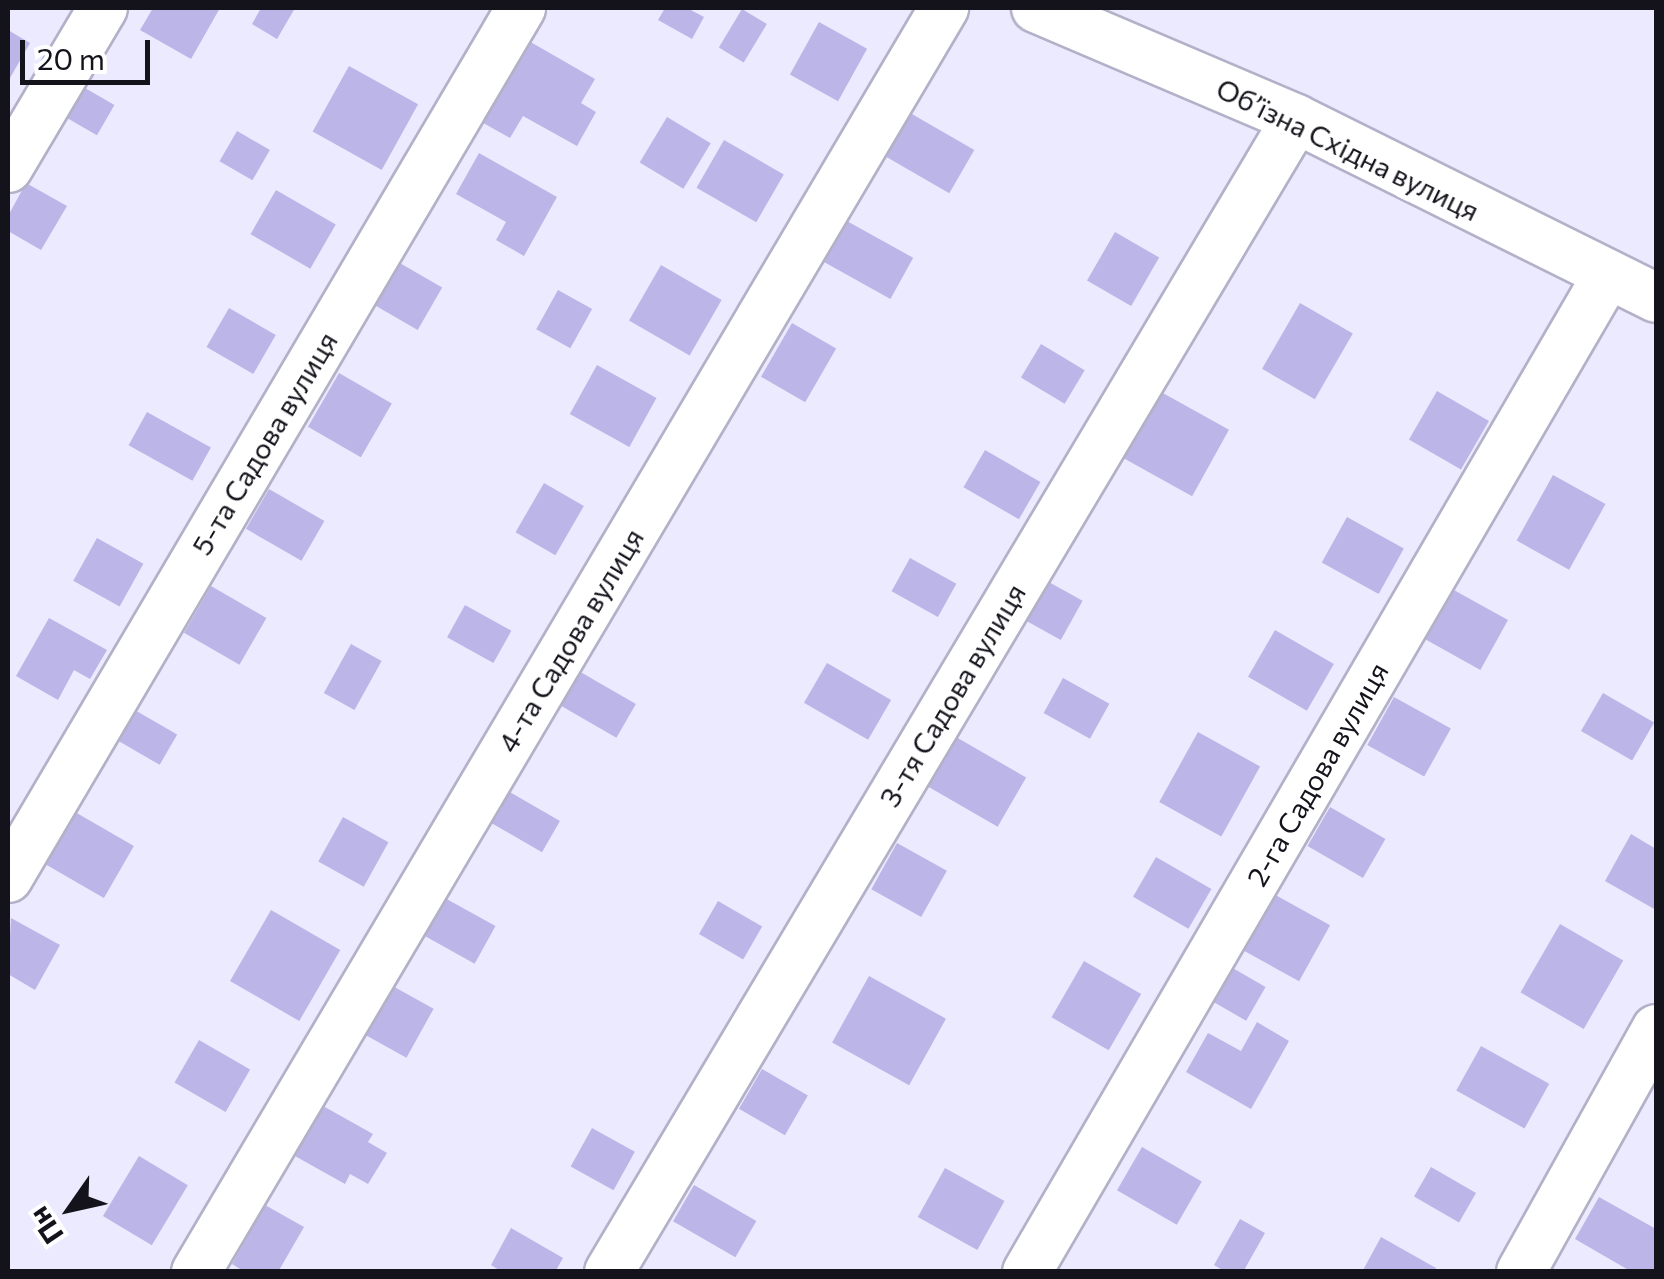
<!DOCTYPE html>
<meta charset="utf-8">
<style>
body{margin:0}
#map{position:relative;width:1664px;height:1279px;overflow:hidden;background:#eceafe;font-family:Commissioner,sans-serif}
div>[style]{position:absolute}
.building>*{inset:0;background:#bcb5e7;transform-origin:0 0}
.roads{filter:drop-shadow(2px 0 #b3b1c8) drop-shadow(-2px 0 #b3b1c8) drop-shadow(0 2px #b3b1c8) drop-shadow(0 -2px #b3b1c8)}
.street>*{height:48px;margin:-24px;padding:0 24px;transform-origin:24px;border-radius:24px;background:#fff}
span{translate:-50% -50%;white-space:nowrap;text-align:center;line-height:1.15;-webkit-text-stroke:10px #fff;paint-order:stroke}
.street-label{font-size:28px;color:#14131b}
.frame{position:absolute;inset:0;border:10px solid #14131b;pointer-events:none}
.north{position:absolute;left:20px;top:1159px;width:100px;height:100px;-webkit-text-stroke:8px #fff;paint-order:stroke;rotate:236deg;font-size:28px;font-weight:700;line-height:40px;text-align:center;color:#14131b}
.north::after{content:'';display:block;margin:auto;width:35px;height:45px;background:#14131b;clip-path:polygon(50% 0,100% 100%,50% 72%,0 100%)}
.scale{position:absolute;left:20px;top:40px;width:130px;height:45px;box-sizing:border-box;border:5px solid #14131b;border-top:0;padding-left:12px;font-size:30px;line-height:35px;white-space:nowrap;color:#14131b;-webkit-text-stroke:8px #fff;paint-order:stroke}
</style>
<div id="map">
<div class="building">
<div style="clip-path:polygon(153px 8px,220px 8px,191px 59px,140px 30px)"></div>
<div style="clip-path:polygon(261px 8px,295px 8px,277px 39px,252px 24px)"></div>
<div style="clip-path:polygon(665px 8px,687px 8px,704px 17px,692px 39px,658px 20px)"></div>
<div style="left:742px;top:9px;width:29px;height:45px;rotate:31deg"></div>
<div style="left:819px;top:22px;width:55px;height:60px;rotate:29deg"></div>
<div style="clip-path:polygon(8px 30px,30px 43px,10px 78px,8px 76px)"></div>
<div style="clip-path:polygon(527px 40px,595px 79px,581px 103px,596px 112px,577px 146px,523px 116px,510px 138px,469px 115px)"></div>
<div style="left:349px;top:66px;width:79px;height:75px;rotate:29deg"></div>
<div style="left:85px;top:88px;width:34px;height:35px;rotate:30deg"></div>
<div style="left:905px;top:110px;width:80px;height:50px;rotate:30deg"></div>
<div style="left:667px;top:117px;width:51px;height:53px;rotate:31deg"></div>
<div style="left:237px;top:131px;width:38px;height:35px;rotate:30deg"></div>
<div style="left:724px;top:140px;width:69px;height:55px;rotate:30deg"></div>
<div style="clip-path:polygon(479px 153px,557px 197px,524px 256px,496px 240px,506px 222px,456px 194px)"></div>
<div style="clip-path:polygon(26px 183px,67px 206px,41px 250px,8px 231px,8px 216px)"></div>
<div style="left:276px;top:190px;width:69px;height:51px;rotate:30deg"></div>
<div style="left:845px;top:220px;width:78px;height:47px;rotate:29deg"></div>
<div style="left:1115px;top:232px;width:51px;height:56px;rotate:30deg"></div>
<div style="left:398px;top:262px;width:51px;height:49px;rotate:30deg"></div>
<div style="left:661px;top:265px;width:70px;height:64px;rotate:30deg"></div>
<div style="left:558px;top:290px;width:39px;height:45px;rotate:29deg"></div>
<div style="left:1300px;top:303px;width:61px;height:76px;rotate:30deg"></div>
<div style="left:229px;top:308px;width:54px;height:45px;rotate:30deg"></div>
<div style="left:792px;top:323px;width:51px;height:62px;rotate:30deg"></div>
<div style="left:1041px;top:344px;width:51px;height:39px;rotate:31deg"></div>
<div style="left:597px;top:365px;width:68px;height:56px;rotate:29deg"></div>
<div style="left:339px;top:373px;width:61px;height:62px;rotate:30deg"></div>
<div style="left:1152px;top:387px;width:88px;height:76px;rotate:29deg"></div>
<div style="left:1437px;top:391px;width:60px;height:56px;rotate:30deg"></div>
<div style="left:147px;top:412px;width:73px;height:38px;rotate:29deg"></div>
<div style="left:985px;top:450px;width:64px;height:43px;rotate:30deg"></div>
<div style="left:1553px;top:475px;width:60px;height:75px;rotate:29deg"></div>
<div style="left:544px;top:483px;width:46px;height:57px;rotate:30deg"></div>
<div style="left:269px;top:489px;width:64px;height:46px;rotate:30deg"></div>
<div style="left:1347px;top:517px;width:65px;height:52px;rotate:29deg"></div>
<div style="left:97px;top:538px;width:53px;height:49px;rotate:29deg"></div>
<div style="left:910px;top:558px;width:53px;height:38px;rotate:29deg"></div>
<div style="left:1038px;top:576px;width:51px;height:45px;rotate:29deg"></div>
<div style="left:211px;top:586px;width:64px;height:54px;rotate:30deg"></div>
<div style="left:1452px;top:589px;width:64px;height:57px;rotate:29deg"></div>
<div style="left:465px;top:605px;width:53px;height:37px;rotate:29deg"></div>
<div style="clip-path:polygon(49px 618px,107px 650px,90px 679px,74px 670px,58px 700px,16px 676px)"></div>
<div style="left:1275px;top:630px;width:68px;height:54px;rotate:30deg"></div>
<div style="left:351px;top:644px;width:35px;height:56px;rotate:29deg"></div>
<div style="left:827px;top:663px;width:74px;height:46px;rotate:30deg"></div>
<div style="left:577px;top:670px;width:68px;height:39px;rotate:30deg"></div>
<div style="left:1063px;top:678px;width:53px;height:40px;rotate:29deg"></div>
<div style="left:1603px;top:693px;width:59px;height:44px;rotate:30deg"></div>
<div style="left:1394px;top:697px;width:65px;height:55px;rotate:29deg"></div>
<div style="left:133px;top:709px;width:51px;height:35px;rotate:30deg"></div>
<div style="left:1198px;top:732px;width:71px;height:80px;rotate:29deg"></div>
<div style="left:956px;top:737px;width:81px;height:57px;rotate:30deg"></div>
<div style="left:508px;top:791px;width:60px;height:36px;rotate:30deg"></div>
<div style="left:1330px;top:807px;width:64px;height:45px;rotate:30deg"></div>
<div style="left:75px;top:812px;width:68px;height:60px;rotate:30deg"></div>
<div style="left:343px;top:817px;width:52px;height:51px;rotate:29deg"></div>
<div style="clip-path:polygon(1631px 834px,1656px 849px,1656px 910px,1605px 881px)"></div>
<div style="left:897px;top:843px;width:57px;height:53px;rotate:29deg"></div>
<div style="left:1156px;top:857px;width:64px;height:46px;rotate:30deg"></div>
<div style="left:1261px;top:887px;width:79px;height:64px;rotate:29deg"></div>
<div style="left:443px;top:897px;width:60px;height:43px;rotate:29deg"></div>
<div style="left:718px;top:901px;width:51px;height:38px;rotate:30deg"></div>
<div style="left:271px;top:910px;width:80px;height:82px;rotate:30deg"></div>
<div style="clip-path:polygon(11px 918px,60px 945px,35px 990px,8px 974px)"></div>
<div style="left:1560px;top:924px;width:73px;height:79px;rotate:30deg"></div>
<div style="left:1084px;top:961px;width:66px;height:65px;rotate:30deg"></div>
<div style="left:1224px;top:963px;width:48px;height:39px;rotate:30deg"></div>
<div style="left:869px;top:976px;width:88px;height:76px;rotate:29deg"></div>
<div style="left:389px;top:984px;width:51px;height:56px;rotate:29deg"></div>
<div style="clip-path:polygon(1257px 1022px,1289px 1041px,1251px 1109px,1186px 1072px,1208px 1033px,1241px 1051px)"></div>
<div style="left:199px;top:1040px;width:59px;height:49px;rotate:30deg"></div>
<div style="left:1481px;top:1046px;width:78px;height:51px;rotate:29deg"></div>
<div style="left:762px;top:1069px;width:53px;height:46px;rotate:30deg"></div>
<div style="clip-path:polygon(323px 1106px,373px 1134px,368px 1142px,387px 1153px,368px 1184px,350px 1174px,345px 1184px,295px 1156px)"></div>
<div style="left:592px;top:1128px;width:49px;height:44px;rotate:29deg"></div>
<div style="left:1142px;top:1147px;width:69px;height:50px;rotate:30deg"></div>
<div style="left:139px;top:1156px;width:57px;height:70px;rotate:31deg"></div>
<div style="left:1431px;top:1167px;width:52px;height:34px;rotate:30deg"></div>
<div style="left:945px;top:1168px;width:68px;height:56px;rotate:29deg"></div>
<div style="left:694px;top:1185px;width:72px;height:42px;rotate:30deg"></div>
<div style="clip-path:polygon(1599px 1197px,1656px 1229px,1656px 1272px,1632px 1272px,1575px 1239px)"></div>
<div style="clip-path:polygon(265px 1205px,304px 1227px,278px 1272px,245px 1272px,232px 1264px)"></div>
<div style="clip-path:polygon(1240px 1219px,1265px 1233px,1243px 1272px,1226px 1272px,1214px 1265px)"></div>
<div style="clip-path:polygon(511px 1228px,563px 1258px,555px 1272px,502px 1272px,491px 1265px)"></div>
<div style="clip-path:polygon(1381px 1237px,1436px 1268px,1434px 1272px,1362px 1272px)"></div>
</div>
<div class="roads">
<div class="street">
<div style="left:1036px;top:8px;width:283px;rotate:23.1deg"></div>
<div style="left:1296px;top:119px;width:402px;rotate:26.4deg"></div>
<div style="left:8px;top:168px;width:186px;rotate:-59.3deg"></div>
<div style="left:8px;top:878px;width:1010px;rotate:-59.47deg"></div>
<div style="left:196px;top:1272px;width:1469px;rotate:-59.38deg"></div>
<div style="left:609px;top:1272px;width:1342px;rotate:-59.21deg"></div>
<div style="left:1027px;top:1272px;width:1153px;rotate:-59.79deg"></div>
<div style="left:1521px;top:1272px;width:278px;rotate:-60.9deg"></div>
</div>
</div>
<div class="street-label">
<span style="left:1348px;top:149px;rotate:26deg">Обʼїзна Східна вулиця</span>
<span style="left:264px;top:443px;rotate:-59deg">5-та Садова вулиця</span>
<span style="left:570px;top:640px;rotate:-59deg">4-та Садова вулиця</span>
<span style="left:952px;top:695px;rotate:-59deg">3-тя Садова вулиця</span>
<span style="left:1317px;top:774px;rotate:-60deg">2-га Садова вулиця</span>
</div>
<div class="frame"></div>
<div class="north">Пн</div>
<div class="scale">20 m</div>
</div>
